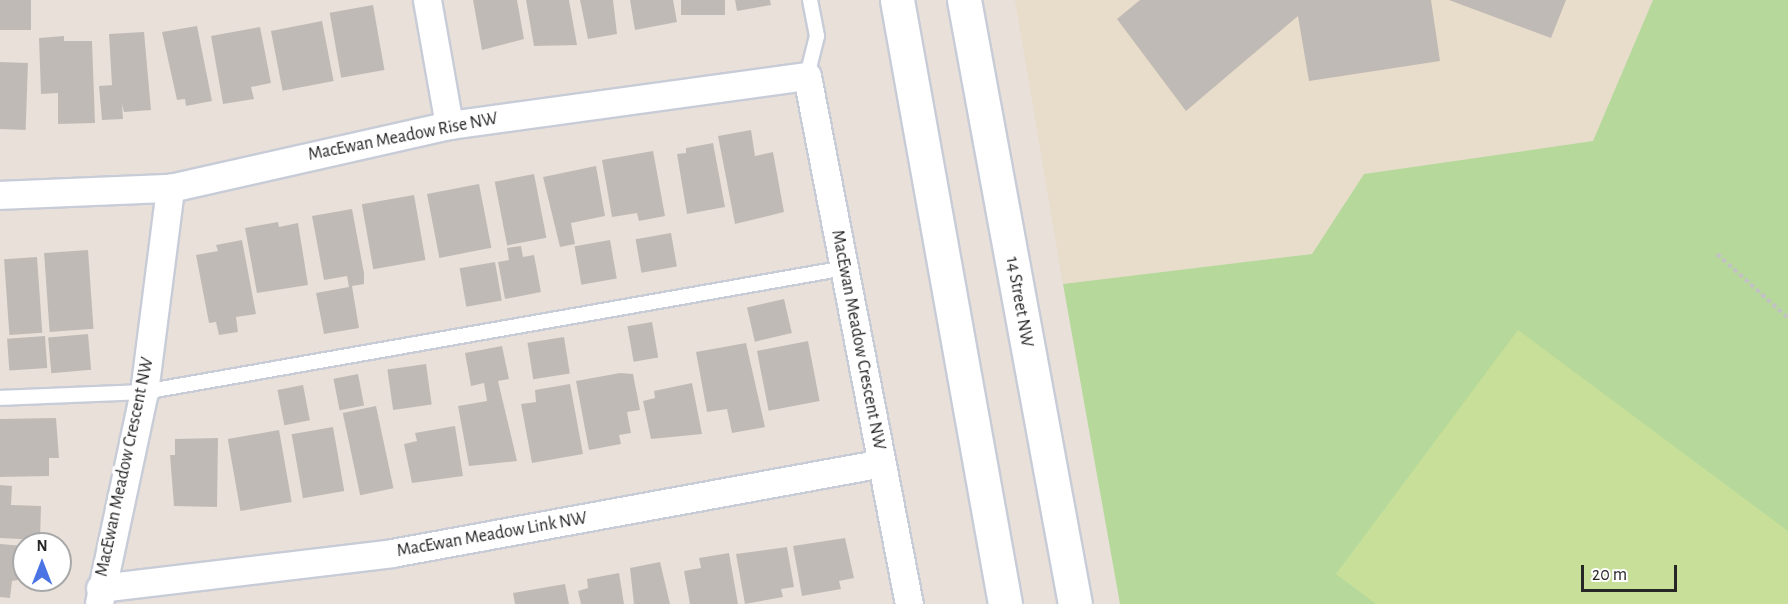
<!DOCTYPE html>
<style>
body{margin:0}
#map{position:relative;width:1788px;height:604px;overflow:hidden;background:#e8e0d9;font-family:"Alegreya Sans",sans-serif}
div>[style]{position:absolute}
.education>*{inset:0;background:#e8dcca}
.green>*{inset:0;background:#b6d99b}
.pitch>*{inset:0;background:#c7df98}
.building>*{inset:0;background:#c0bab6;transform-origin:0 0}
.path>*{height:4px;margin-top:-2px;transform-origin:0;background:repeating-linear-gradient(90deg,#c2c2c2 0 4.5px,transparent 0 7.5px)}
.roads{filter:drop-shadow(2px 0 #c8ccd7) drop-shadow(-2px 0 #c8ccd7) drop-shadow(0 2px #c8ccd7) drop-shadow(0 -2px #c8ccd7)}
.lane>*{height:14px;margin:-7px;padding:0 7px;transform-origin:7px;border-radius:7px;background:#fff}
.street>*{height:27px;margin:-13.5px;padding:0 13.5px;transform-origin:13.5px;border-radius:13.5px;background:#fff}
.secondary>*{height:33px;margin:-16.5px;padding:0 16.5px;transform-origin:16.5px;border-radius:16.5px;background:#fff}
span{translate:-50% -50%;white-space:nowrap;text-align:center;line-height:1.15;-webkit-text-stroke:6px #fff;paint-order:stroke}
.street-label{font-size:18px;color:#262626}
.north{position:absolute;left:12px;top:532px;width:60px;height:60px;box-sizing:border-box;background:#fff;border:2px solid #a8a8a8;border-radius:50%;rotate:0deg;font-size:16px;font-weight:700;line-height:24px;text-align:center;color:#262626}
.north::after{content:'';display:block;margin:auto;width:21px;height:27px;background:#4a74e4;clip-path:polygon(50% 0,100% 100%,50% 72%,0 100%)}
.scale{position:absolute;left:1581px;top:565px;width:96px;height:27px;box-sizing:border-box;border:3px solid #262626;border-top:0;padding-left:8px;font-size:18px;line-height:21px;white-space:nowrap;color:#262626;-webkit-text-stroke:4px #fff;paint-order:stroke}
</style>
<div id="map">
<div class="education">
<div style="clip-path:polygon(1015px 0,1653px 0,1593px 141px,1364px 174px,1312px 254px,1063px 284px)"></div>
</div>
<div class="green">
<div style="clip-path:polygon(1653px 0,1788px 0,1788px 604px,1120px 604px,1063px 284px,1312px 254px,1364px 174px,1593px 141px)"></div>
</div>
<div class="pitch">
<div style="clip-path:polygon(1518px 330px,1788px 531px,1788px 604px,1376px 604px,1336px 574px)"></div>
</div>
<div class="building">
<div style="left:0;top:0;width:31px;height:30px"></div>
<div style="clip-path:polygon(473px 0,517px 0,524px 39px,482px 50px)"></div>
<div style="clip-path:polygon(526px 0,569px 0,577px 45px,534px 46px)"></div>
<div style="clip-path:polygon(580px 0,613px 0,617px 34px,588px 39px)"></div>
<div style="clip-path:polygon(630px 0,673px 0,677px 22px,635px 30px)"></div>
<div style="left:681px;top:0;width:44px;height:15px"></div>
<div style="clip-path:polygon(735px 0,770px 0,771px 5px,737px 11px)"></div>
<div style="clip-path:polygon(1140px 0,1431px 0,1440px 61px,1309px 81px,1298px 16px,1186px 111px,1117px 19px)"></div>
<div style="clip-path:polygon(1449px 0,1566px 0,1551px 38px)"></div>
<div style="left:373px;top:5px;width:66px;height:44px;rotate:80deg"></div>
<div style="left:322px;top:21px;width:61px;height:52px;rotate:79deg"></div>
<div style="clip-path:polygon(197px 26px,212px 101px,186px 106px,185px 99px,177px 100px,162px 32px)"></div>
<div style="clip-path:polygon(260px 27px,271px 83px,251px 87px,254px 99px,223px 104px,211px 36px)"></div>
<div style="clip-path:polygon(144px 32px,151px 110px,124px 112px,122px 104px,123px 119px,102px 120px,99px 86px,112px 85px,109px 34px)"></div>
<div style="clip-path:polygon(64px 36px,64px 41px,92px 41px,95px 123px,58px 124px,58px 93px,41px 94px,39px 38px)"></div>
<div style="left:0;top:62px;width:28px;height:67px;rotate:2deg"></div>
<div style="clip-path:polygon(751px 130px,755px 156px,773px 152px,784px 212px,735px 224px,718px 136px)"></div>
<div style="clip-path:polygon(713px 143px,725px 207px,687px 214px,677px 154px,686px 153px,686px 148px)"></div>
<div style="clip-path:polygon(653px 151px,665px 216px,639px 221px,637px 213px,612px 217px,602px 160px)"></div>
<div style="clip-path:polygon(596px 166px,605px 216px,571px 223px,575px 244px,560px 247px,543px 177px)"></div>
<div style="left:534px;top:174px;width:65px;height:40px;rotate:79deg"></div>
<div style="left:479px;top:184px;width:65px;height:53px;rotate:79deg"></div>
<div style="left:414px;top:195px;width:66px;height:53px;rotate:80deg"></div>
<div style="clip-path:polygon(352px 209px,364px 273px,364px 284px,352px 286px,359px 328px,324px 334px,316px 293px,349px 287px,347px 276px,324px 280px,312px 216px)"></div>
<div style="clip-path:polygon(278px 222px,279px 227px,298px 223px,308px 285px,257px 293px,245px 228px)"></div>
<div style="left:671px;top:233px;width:34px;height:36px;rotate:80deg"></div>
<div style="clip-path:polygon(242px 240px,256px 314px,236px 317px,238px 332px,219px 335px,216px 322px,209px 323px,196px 255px,218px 251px,216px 245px)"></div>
<div style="left:610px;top:240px;width:39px;height:36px;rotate:80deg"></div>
<div style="clip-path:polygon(521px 246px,523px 257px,534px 255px,541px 292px,505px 299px,498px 262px,509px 260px,507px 248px)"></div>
<div style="left:88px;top:250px;width:79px;height:44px;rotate:86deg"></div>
<div style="left:37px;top:257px;width:76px;height:33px;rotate:86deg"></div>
<div style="left:495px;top:262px;width:39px;height:36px;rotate:80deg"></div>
<div style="left:784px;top:299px;width:35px;height:38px;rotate:77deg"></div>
<div style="left:652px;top:322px;width:36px;height:25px;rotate:80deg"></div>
<div style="left:88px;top:334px;width:36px;height:40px;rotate:85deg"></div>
<div style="left:45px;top:336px;width:32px;height:38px;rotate:86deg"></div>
<div style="left:564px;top:337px;width:37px;height:37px;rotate:81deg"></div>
<div style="left:808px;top:341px;width:61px;height:52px;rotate:79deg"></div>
<div style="clip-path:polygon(746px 343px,765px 427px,732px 433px,727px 409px,707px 412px,696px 352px)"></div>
<div style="clip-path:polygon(502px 346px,509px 379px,498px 381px,517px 461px,469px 466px,458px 406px,487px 401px,484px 383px,471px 386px,465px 353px)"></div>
<div style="left:426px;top:364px;width:41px;height:39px;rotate:82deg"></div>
<div style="clip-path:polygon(620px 373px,633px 374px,640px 410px,627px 412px,631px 433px,619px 435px,621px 444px,589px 450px,576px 381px)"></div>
<div style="left:358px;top:374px;width:32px;height:25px;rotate:79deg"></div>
<div style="clip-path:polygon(692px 383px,702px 434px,651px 439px,643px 401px,655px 398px,654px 391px)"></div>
<div style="clip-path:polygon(570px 384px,583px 454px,532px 463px,521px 404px,536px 402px,535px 390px)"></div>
<div style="left:303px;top:385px;width:36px;height:26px;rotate:79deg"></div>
<div style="left:376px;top:406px;width:84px;height:34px;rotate:78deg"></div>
<div style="clip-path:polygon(56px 418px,59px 458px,49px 458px,49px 476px,0 477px,0 419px)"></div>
<div style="clip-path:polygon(455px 426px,463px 476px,412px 483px,404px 444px,417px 441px,415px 433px)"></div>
<div style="left:333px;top:427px;width:65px;height:42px;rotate:80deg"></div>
<div style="left:279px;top:430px;width:73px;height:52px;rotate:80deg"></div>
<div style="clip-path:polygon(218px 438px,217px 507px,174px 506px,170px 455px,175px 455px,175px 439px)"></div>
<div style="clip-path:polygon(0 485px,12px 486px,11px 505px,41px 506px,40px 540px,0 538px)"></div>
<div style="clip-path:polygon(845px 538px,854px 578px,839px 581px,841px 589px,802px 596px,793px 546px)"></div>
<div style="clip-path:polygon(0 544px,24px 546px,24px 579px,12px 581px,10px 598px,0 597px)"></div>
<div style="clip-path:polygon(787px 547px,794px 587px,781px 589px,783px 597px,745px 604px,736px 554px)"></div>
<div style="clip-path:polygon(729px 553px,738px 604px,690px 604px,684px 571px,701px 568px,699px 558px)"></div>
<div style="clip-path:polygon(660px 562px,670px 604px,634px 604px,630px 568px)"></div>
<div style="clip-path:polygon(619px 573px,624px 604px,581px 604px,578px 591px,588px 588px,587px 579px)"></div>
<div style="clip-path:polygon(565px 584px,569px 604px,515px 604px,513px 593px)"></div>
</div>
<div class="path">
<div style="left:1717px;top:254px;width:96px;rotate:42deg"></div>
</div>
<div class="roads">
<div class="lane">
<div style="left:807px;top:76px;width:41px;rotate:-76deg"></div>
<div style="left:817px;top:36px;width:37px;rotate:-101deg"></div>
<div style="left:0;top:398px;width:144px;rotate:-2.4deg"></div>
<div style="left:144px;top:392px;width:712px;rotate:-10.03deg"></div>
</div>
<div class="street">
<div style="left:427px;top:0;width:127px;rotate:80deg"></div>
<div style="left:0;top:195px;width:170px;rotate:-2.4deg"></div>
<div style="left:170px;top:188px;width:286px;rotate:-12.7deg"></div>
<div style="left:449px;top:125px;width:361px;rotate:-7.8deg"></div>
<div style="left:807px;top:76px;width:538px;rotate:79.07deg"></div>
<div style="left:100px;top:588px;width:294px;rotate:-6.8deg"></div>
<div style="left:392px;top:553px;width:497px;rotate:-10.4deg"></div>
<div style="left:99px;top:603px;width:216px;rotate:-78deg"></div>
<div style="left:144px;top:392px;width:206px;rotate:-82.7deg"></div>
</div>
<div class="secondary">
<div style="left:897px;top:0;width:614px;rotate:79.86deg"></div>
<div style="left:964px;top:0;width:614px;rotate:79.59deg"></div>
</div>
</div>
<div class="street-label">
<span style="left:403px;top:137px;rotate:-11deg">MacEwan Meadow Rise NW</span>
<span style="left:1019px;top:302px;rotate:80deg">14 Street NW</span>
<span style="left:858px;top:340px;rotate:79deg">MacEwan Meadow Crescent NW</span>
<span style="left:125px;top:467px;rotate:-78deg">MacEwan Meadow Crescent NW</span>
<span style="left:492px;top:535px;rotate:-10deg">MacEwan Meadow Link NW</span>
</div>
<div class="north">N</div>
<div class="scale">20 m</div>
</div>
